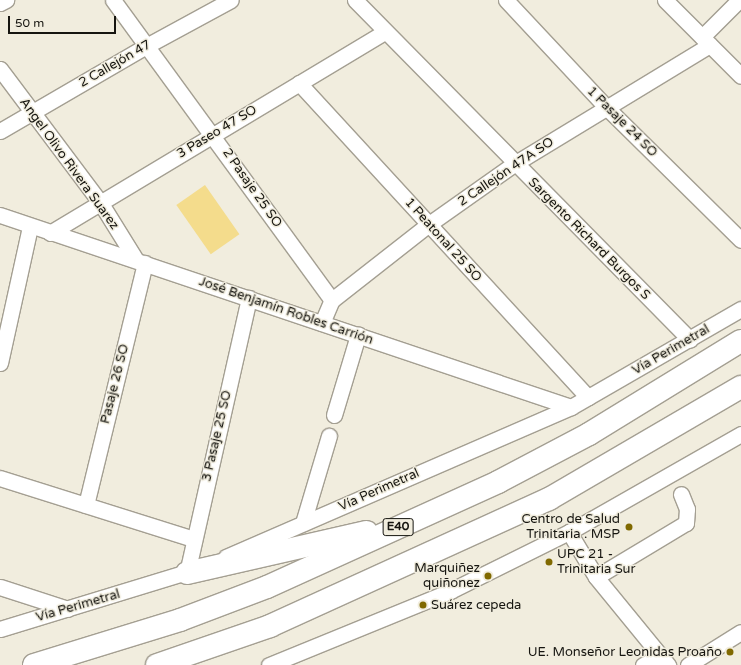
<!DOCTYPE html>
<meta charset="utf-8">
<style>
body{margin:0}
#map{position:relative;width:741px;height:665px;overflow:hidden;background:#f1edde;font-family:"Varela Round",sans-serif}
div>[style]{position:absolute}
.green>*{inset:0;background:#f4dc8c;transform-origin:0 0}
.roads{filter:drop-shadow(1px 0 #a49f92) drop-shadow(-1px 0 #a49f92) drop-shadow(0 1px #a49f92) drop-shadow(0 -1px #a49f92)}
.minor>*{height:15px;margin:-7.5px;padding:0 7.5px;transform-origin:7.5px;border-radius:7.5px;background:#fff}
.highway>*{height:22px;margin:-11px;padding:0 11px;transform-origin:11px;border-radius:11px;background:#fff}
.dots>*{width:11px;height:11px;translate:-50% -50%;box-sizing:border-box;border:2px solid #f1edde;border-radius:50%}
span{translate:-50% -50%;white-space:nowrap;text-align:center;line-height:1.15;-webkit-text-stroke:3px #f1edde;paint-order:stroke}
.shield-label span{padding:1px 3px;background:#f1edde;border:1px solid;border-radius:3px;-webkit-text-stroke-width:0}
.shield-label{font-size:12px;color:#161510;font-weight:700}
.street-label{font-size:13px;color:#161510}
.poi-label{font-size:13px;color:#161510}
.right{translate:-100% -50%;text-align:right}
.left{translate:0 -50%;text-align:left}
.scale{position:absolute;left:8px;top:16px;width:108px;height:18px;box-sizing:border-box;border:2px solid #161510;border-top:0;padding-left:5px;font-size:12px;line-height:14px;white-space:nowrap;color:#161510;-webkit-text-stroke:3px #f1edde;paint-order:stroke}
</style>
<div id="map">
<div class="green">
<div style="left:205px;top:185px;width:60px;height:35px;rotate:55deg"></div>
</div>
<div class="roads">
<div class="minor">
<div style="left:113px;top:0;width:371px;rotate:53.9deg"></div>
<div style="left:355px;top:0;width:477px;rotate:45.4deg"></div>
<div style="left:506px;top:0;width:148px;rotate:46.9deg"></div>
<div style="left:607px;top:108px;width:188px;rotate:44.6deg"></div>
<div style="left:665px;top:0;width:107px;rotate:45deg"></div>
<div style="left:0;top:3px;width:7px;rotate:-27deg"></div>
<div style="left:702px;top:37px;width:52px;rotate:-45deg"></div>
<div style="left:0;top:69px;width:166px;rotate:53.1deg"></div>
<div style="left:100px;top:202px;width:68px;rotate:58.2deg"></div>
<div style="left:299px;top:83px;width:427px;rotate:47.4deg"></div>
<div style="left:0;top:131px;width:171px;rotate:-30.2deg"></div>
<div style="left:148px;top:45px;width:94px;rotate:-28.5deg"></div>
<div style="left:0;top:215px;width:602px;rotate:18.59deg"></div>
<div style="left:50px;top:233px;width:391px;rotate:-31deg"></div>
<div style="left:322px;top:323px;width:25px;rotate:-67deg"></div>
<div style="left:332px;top:300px;width:123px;rotate:-38.1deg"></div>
<div style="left:429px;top:224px;width:104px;rotate:-35.2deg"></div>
<div style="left:514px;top:164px;width:229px;rotate:-31.3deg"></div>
<div style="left:0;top:363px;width:140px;rotate:-77.6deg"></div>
<div style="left:334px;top:415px;width:84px;rotate:-73.3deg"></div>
<div style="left:0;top:478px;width:202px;rotate:17.5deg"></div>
<div style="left:86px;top:505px;width:249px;rotate:-76.3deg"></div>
<div style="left:303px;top:523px;width:91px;rotate:-73.4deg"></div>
<div style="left:569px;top:532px;width:52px;rotate:59deg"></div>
<div style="left:596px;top:577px;width:114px;rotate:50.7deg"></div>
<div style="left:226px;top:557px;width:376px;rotate:-23.5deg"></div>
<div style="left:571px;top:407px;width:196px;rotate:-30deg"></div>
<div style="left:187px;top:573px;width:282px;rotate:-77.3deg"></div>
<div style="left:596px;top:577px;width:105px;rotate:-31deg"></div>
<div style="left:686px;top:523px;width:14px;rotate:-86deg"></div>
<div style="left:687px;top:509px;width:16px;rotate:-112deg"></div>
<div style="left:0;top:587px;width:71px;rotate:17.9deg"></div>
<div style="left:0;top:629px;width:205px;rotate:-17deg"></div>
<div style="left:269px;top:665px;width:196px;rotate:-22.2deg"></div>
<div style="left:450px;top:591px;width:133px;rotate:-26.4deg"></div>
<div style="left:569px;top:532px;width:198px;rotate:-29.7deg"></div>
<div style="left:643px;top:665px;width:19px;rotate:-28deg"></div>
<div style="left:688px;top:665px;width:62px;rotate:-31.9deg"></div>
</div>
<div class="highway">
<div style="left:187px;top:573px;width:184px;rotate:-12.9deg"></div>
<div style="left:34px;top:665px;width:153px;rotate:-17.1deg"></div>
<div style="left:180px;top:620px;width:93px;rotate:-20.8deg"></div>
<div style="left:267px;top:587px;width:254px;rotate:-24.4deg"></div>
<div style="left:498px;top:482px;width:103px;rotate:-27.8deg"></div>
<div style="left:589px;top:434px;width:178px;rotate:-31.5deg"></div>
<div style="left:157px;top:665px;width:120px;rotate:-19deg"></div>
<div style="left:270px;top:626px;width:307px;rotate:-24.5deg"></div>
<div style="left:549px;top:499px;width:222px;rotate:-30.3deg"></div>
</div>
</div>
<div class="dots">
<div style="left:629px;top:527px;background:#806900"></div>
<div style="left:549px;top:562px;background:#806900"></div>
<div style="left:488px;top:576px;background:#806900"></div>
<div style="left:423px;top:605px;background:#806900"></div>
<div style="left:730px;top:652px;background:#806900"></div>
</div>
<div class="shield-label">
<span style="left:398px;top:527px">E40</span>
</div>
<div class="street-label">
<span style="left:115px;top:64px;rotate:-30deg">2 Callejón 47</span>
<span style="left:622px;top:122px;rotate:45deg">1 Pasaje 24 SO</span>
<span style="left:217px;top:132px;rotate:-31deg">3 Paseo 47 SO</span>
<span style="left:69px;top:164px;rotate:54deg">Angel Olivo Rivera Suarez</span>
<span style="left:506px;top:172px;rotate:-34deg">2 Callejón 47A SO</span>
<span style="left:252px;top:188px;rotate:55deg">2 Pasaje 25 SO</span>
<span style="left:589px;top:239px;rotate:45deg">Sargento Richard Burgos S</span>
<span style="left:443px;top:240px;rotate:48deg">1 Peatonal 25 SO</span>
<span style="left:286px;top:311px;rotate:19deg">José Benjamín Robles Carrión</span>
<span style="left:671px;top:350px;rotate:-30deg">Vía Perimetral</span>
<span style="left:115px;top:384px;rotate:-76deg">Pasaje 26 SO</span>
<span style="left:217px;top:436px;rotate:-77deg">3 Pasaje 25 SO</span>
<span style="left:379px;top:490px;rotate:-24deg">Vía Perimetral</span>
<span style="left:78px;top:606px;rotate:-16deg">Vía Perimetral</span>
</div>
<div class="poi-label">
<span class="right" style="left:620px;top:527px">Centro de Salud<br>Trinitaria . MSP</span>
<span class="left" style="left:557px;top:562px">UPC 21 -<br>Trinitaria Sur</span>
<span class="right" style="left:480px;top:576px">Marquiñez<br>quiñonez</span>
<span class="left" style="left:431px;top:605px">Suárez cepeda</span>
<span class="right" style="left:722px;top:652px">UE. Monseñor Leonidas Proaño</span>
</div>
<div class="scale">50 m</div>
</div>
